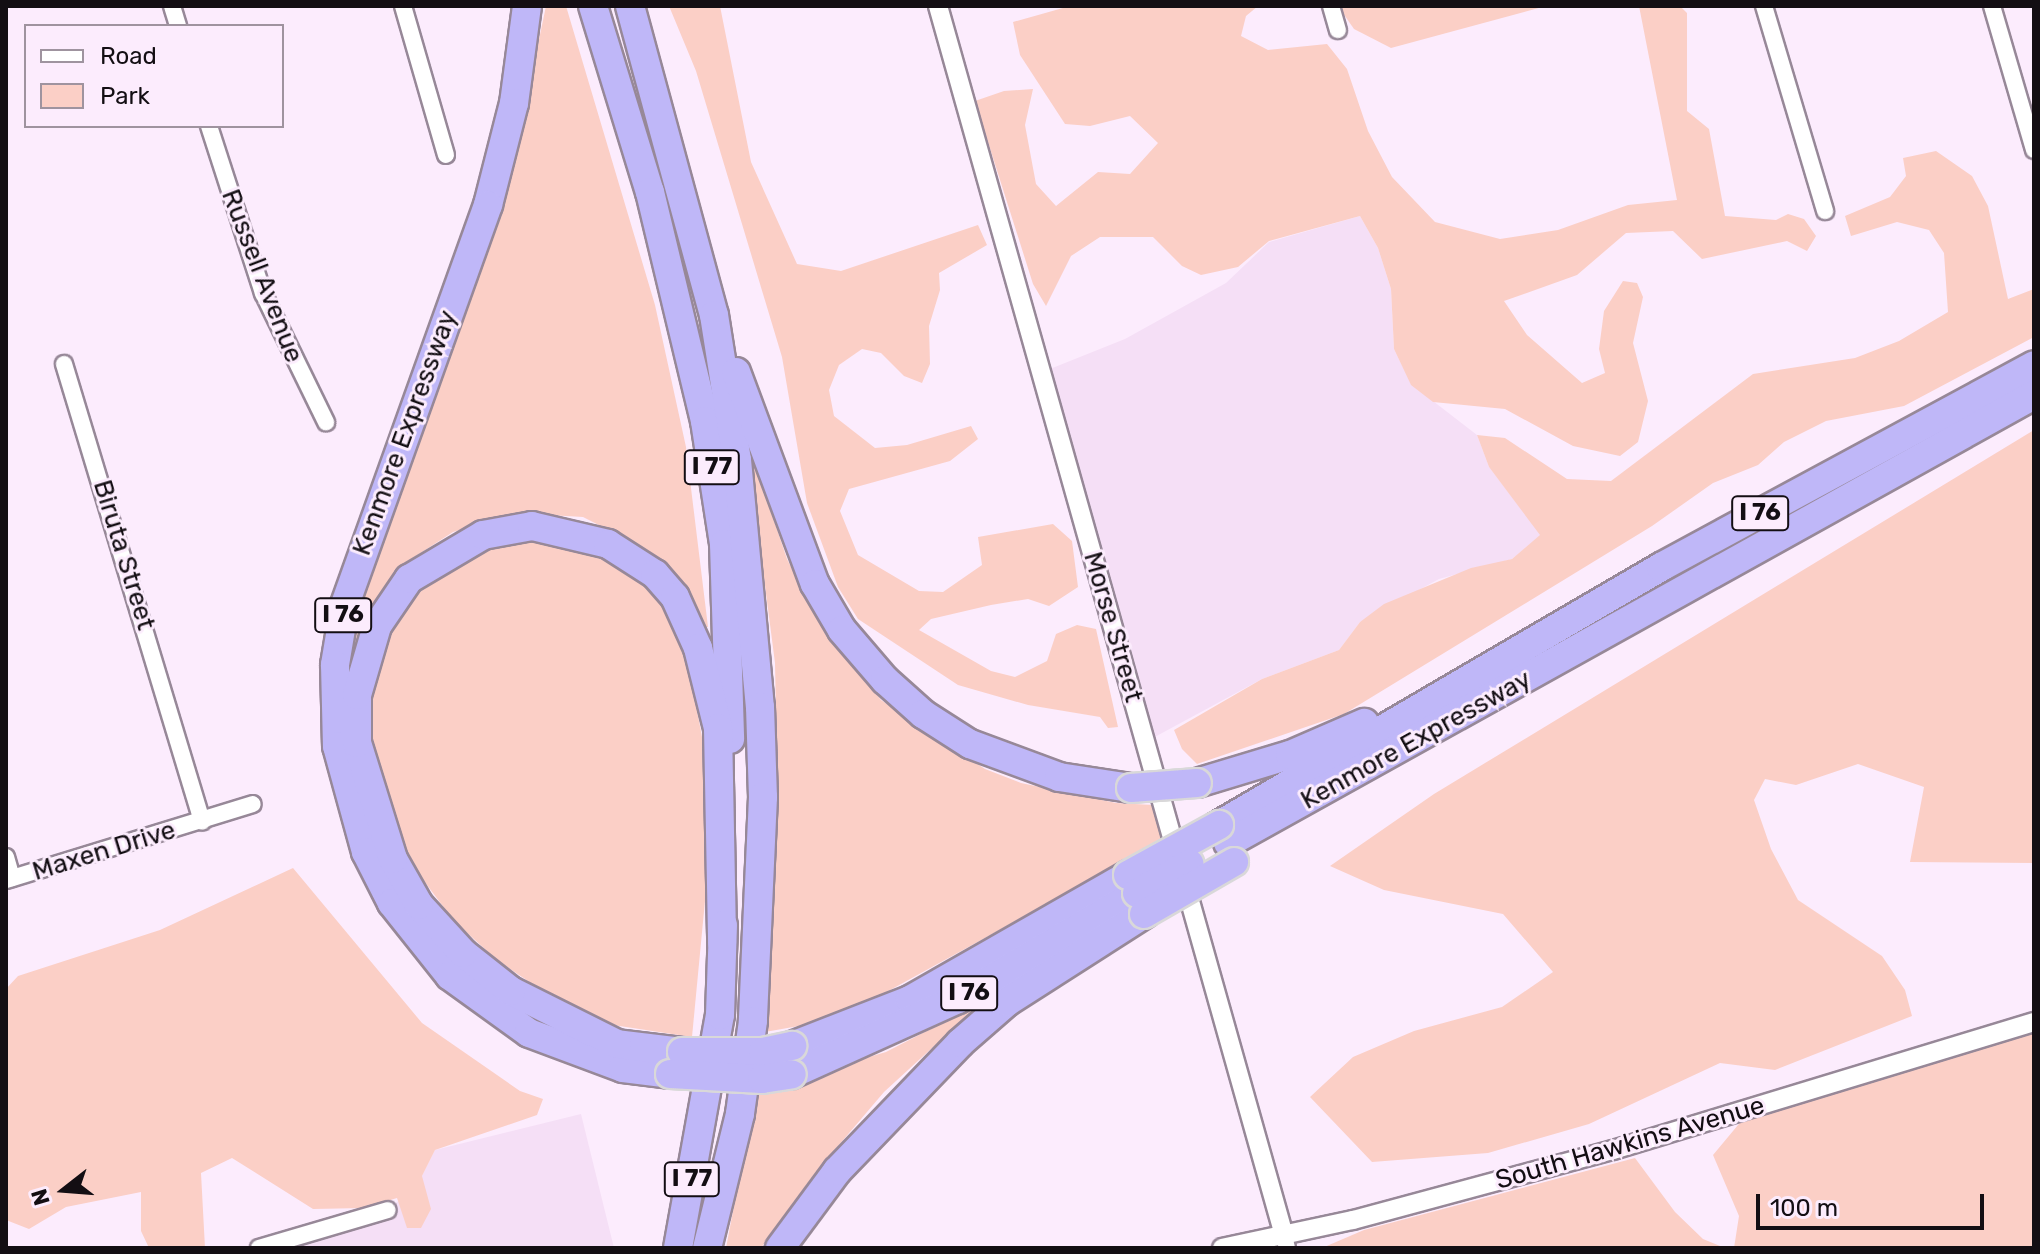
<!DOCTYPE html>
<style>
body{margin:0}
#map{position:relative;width:2040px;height:1254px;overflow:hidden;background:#fcecfd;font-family:Rubik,sans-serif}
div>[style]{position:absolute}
.built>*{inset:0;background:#f5dff6}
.green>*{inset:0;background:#fbcfc6}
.roads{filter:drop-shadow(2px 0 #978898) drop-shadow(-2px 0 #978898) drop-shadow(0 2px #978898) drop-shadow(0 -2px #978898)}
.minor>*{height:16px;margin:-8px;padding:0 8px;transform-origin:8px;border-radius:8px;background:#fff}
.tertiary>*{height:18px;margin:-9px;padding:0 9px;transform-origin:9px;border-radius:9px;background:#fff}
.motorway>*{height:28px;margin:-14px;padding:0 14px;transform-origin:14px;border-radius:14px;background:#bfb7f8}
.bridges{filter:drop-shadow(2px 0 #d9d8d9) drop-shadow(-2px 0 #d9d8d9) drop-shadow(0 2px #d9d8d9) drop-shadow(0 -2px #d9d8d9)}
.motorway-bridge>*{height:28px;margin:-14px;padding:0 14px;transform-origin:14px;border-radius:14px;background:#bfb7f8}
span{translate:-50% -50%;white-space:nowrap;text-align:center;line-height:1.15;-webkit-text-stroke:6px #fcecfd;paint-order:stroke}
.shield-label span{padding:2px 6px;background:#fcecfd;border:2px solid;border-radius:6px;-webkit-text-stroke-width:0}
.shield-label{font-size:24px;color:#130e13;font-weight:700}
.street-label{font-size:26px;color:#130e13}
.frame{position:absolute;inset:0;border:8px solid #130e13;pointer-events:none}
.legend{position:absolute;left:24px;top:24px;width:260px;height:104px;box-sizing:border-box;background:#fcecfd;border:2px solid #9f939f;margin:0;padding:10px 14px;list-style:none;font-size:24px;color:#130e13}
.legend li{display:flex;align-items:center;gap:16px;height:40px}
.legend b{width:40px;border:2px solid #9f939f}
.north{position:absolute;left:24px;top:1150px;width:80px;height:80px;-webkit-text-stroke:6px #fcecfd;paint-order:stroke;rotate:253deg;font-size:22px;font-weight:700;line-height:32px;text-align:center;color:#130e13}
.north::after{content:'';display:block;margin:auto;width:28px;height:36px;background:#130e13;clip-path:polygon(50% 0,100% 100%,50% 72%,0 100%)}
.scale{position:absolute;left:1756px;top:1194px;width:228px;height:36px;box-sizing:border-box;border:4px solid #130e13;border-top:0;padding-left:10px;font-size:24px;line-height:28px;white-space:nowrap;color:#130e13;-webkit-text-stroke:6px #fcecfd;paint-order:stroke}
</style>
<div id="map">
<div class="built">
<div style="clip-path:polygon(1360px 216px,1378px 248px,1391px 289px,1394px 349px,1411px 384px,1477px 435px,1489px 467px,1541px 535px,1512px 559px,1439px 579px,1360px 622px,1339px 650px,1262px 679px,1151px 739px,1050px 369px,1125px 339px,1226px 283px,1269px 242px)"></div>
<div style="clip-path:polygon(581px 1114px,614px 1248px,282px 1248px,384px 1216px,422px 1176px,435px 1150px)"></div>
</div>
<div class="green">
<div style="clip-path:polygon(546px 6px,566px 6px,655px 305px,686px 447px,708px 627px,703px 627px,670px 571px,644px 548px,583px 517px,515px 513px,453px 532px,405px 563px,377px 603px,345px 672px,351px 626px,509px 183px)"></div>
<div style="clip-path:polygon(669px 6px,720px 6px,751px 162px,797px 264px,841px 271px,978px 225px,987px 245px,939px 273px,940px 290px,929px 326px,930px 364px,922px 383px,904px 376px,881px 353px,862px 349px,839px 365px,829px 390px,834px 416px,875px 448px,907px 445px,971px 426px,978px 439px,950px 461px,849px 489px,840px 511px,858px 555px,919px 591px,943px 592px,982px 565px,978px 537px,1053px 524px,1072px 541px,1078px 587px,1049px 606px,1028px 599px,991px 605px,931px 619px,919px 630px,991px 671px,1015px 677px,1047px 661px,1056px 634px,1077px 625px,1096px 629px,1118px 727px,1108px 728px,1100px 717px,1028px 705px,958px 685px,858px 619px,838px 587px,807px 503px,782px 357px,696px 71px)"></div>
<div style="clip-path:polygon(1070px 6px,1258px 6px,1246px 16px,1241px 36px,1268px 50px,1327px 44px,1347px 69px,1368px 131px,1392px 177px,1435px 222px,1500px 239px,1558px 230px,1628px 205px,1677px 200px,1639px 6px,1680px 6px,1687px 13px,1687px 111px,1709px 129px,1725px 216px,1776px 220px,1788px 214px,1804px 219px,1816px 236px,1807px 251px,1787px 241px,1702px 259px,1673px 231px,1626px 233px,1577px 275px,1504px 301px,1527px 335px,1582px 383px,1605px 373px,1599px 349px,1604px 311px,1623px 281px,1637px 283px,1643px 297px,1633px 343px,1648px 401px,1638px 442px,1620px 456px,1573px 446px,1505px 409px,1433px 402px,1411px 385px,1394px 349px,1391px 289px,1378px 248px,1360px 216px,1269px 241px,1238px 267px,1201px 275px,1182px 266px,1153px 237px,1100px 237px,1071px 256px,1046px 306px,1033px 284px,975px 101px,1004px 91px,1033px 89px,1025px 125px,1036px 184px,1056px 206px,1098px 172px,1130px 174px,1158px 143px,1130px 116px,1090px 126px,1065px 124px,1020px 55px,1013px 22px)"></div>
<div style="clip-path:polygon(1338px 6px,1546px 6px,1391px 48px,1354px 29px)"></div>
<div style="clip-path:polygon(1936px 151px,1972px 176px,1988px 206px,2008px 299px,2034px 289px,2034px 337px,1904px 406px,1826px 421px,1784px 442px,1758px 465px,1713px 483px,1652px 526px,1344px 714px,1197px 764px,1182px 749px,1174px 730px,1262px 679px,1339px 650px,1360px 622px,1384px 604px,1471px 568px,1512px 559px,1540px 535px,1489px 467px,1477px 435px,1505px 438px,1567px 479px,1611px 481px,1753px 374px,1855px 358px,1899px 341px,1948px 312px,1944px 253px,1929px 230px,1897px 222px,1851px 236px,1845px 216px,1890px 197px,1906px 176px,1903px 158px)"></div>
<div style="clip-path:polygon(2034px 430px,2034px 863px,1910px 862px,1924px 787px,1858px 764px,1796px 785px,1765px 779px,1754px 800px,1771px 849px,1798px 900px,1882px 956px,1905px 990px,1912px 1016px,1775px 1070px,1720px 1063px,1589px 1124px,1488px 1153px,1372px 1162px,1310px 1097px,1353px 1057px,1414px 1031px,1502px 1007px,1553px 972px,1503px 914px,1384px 890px,1330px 866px,1434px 794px)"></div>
<div style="clip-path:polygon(754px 461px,787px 559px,814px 613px,881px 700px,985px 769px,1021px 783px,1116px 803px,1153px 805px,1163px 840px,881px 995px,810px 1024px,765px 1032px,778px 810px,775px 663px,749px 462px)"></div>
<div style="clip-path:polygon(545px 539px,614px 561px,649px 584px,671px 611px,691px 679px,702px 737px,707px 880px,692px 1037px,613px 1025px,556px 1000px,497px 960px,454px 921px,418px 873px,389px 812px,373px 744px,371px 684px,381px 645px,402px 607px,458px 560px,497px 546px)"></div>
<div style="clip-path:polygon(293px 868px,422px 1023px,520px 1091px,543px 1099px,537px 1115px,435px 1150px,422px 1176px,431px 1209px,421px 1228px,407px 1228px,397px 1198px,364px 1208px,313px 1209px,232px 1158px,201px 1173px,205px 1248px,149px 1248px,141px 1231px,141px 1192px,66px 1207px,29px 1229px,6px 1220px,6px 989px,18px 976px,160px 930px)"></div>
<div style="clip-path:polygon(981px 1003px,884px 1092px,821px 1166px,761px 1248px,726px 1248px,756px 1090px,886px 1052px)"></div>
<div style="clip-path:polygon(2034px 1033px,2034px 1248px,1734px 1248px,1739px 1216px,1713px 1155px,1743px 1119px)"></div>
<div style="clip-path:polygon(1635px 1158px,1675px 1212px,1703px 1239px,1725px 1248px,1322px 1248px,1364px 1230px)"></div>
</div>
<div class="roads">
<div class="minor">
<div style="left:172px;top:6px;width:21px;rotate:73deg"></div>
<div style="left:403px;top:6px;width:155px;rotate:73.9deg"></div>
<div style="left:1331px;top:6px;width:25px;rotate:74deg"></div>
<div style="left:1764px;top:6px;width:214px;rotate:73.4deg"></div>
<div style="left:1992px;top:6px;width:150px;rotate:73.7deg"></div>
<div style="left:209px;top:126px;width:176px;rotate:72.1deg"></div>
<div style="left:263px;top:293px;width:144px;rotate:64deg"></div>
<div style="left:64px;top:364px;width:478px;rotate:73.2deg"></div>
<div style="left:6px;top:857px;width:22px;rotate:74deg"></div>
<div style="left:6px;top:880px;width:258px;rotate:-17.1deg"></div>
<div style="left:1283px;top:1232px;width:16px;rotate:76deg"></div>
<div style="left:259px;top:1248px;width:134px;rotate:-16.4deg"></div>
</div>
<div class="tertiary">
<div style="left:938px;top:6px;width:1274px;rotate:74.28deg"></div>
<div style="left:1222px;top:1248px;width:134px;rotate:-12.1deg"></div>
<div style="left:1353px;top:1220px;width:269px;rotate:-15.1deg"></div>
<div style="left:1613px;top:1150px;width:440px;rotate:-16.9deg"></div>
</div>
<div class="motorway">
<div style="left:527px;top:6px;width:98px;rotate:97.6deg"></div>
<div style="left:514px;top:103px;width:105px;rotate:104.3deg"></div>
<div style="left:488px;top:205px;width:425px;rotate:109.7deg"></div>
<div style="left:345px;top:605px;width:61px;rotate:99.5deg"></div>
<div style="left:335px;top:665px;width:81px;rotate:88.6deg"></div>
<div style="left:337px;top:746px;width:110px;rotate:74.7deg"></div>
<div style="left:366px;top:852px;width:57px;rotate:63deg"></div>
<div style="left:392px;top:903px;width:93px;rotate:51.5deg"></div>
<div style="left:450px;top:976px;width:97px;rotate:35.8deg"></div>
<div style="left:529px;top:1033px;width:100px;rotate:20.4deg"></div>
<div style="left:623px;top:1068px;width:47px;rotate:7.3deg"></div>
<div style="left:593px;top:6px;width:195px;rotate:73deg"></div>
<div style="left:650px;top:192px;width:236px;rotate:76.5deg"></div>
<div style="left:705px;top:421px;width:124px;rotate:81.2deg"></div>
<div style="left:724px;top:544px;width:195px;rotate:88.2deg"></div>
<div style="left:630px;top:6px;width:320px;rotate:74.8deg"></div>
<div style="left:714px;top:315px;width:147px;rotate:81deg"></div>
<div style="left:737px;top:460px;width:248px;rotate:84.7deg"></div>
<div style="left:760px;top:707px;width:90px;rotate:88.1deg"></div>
<div style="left:763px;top:797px;width:224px;rotate:92.6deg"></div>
<div style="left:753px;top:1021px;width:94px;rotate:98deg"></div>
<div style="left:740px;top:1114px;width:138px;rotate:103.8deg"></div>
<div style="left:736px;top:372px;width:226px;rotate:69.6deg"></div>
<div style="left:815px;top:584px;width:53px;rotate:59.6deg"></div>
<div style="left:842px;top:630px;width:66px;rotate:49.3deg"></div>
<div style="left:885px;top:680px;width:51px;rotate:41.8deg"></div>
<div style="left:923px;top:714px;width:56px;rotate:32.6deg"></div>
<div style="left:970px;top:744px;width:95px;rotate:20.3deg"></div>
<div style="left:1059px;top:777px;width:73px;rotate:8.7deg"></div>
<div style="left:1197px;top:783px;width:97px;rotate:-16.8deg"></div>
<div style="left:1290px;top:755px;width:81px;rotate:-23.4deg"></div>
<div style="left:1219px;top:825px;width:512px;rotate:-30.27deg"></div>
<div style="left:1661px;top:567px;width:424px;rotate:-28.4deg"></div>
<div style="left:1228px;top:843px;width:922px;rotate:-29.07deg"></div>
<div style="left:792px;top:1046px;width:127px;rotate:-21.3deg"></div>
<div style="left:910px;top:1000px;width:251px;rotate:-29.8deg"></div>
<div style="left:682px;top:1052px;width:65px;rotate:-173deg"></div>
<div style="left:617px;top:1044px;width:119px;rotate:-153.4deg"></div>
<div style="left:511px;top:991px;width:61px;rotate:-141.6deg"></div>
<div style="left:463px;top:953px;width:65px;rotate:-132.5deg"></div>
<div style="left:419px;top:905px;width:53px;rotate:-119.5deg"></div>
<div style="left:393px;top:859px;width:121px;rotate:-107.2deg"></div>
<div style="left:357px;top:743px;width:48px;rotate:-90deg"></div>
<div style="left:357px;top:695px;width:72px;rotate:-73.8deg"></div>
<div style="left:377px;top:626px;width:57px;rotate:-55.8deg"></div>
<div style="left:409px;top:579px;width:86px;rotate:-30.7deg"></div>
<div style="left:483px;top:535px;width:50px;rotate:-10.4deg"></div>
<div style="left:532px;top:526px;width:78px;rotate:13.3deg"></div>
<div style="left:608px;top:544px;width:56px;rotate:32.6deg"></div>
<div style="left:655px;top:574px;width:30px;rotate:49deg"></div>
<div style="left:675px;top:597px;width:56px;rotate:65.7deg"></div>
<div style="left:698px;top:648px;width:82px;rotate:76deg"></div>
<div style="left:718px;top:728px;width:215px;rotate:88.9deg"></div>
<div style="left:792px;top:1074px;width:182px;rotate:-24.3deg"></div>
<div style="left:958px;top:999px;width:208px;rotate:-30.6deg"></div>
<div style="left:678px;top:1248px;width:237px;rotate:-79.8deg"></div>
<div style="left:720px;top:1015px;width:90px;rotate:-88.1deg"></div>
<div style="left:780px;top:1248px;width:96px;rotate:-53.5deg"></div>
<div style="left:837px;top:1171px;width:178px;rotate:-46.1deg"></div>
<div style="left:960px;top:1043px;width:62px;rotate:-41.1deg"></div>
<div style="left:1007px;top:1002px;width:163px;rotate:-32.7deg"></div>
</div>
</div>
<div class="bridges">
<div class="motorway-bridge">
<div style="left:1131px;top:788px;width:66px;rotate:-4.3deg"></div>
<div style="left:1128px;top:875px;width:104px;rotate:-28.8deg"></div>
<div style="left:1137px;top:893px;width:60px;rotate:-29.1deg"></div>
<div style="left:1144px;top:914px;width:104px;rotate:-30deg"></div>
<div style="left:682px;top:1052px;width:81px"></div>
<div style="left:763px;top:1052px;width:30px;rotate:-12deg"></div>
<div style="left:670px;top:1074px;width:92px;rotate:3.1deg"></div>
<div style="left:762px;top:1079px;width:30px;rotate:-9deg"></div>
</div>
</div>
<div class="shield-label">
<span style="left:712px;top:467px">I 77</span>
<span style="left:1760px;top:513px">I 76</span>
<span style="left:343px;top:615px">I 76</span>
<span style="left:969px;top:993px">I 76</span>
<span style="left:692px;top:1179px">I 77</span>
</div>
<div class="street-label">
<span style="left:262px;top:276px;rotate:69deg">Russell Avenue</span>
<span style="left:405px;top:433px;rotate:-70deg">Kenmore Expressway</span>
<span style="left:124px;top:555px;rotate:73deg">Biruta Street</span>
<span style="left:1113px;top:627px;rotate:74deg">Morse Street</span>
<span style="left:1416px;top:740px;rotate:-29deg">Kenmore Expressway</span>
<span style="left:104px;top:851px;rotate:-17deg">Maxen Drive</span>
<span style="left:1630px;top:1143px;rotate:-16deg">South Hawkins Avenue</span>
</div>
<div class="frame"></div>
<ul class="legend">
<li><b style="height:10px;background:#fff"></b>Road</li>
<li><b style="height:22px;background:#fbcfc6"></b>Park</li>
</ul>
<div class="north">N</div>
<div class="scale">100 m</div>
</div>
